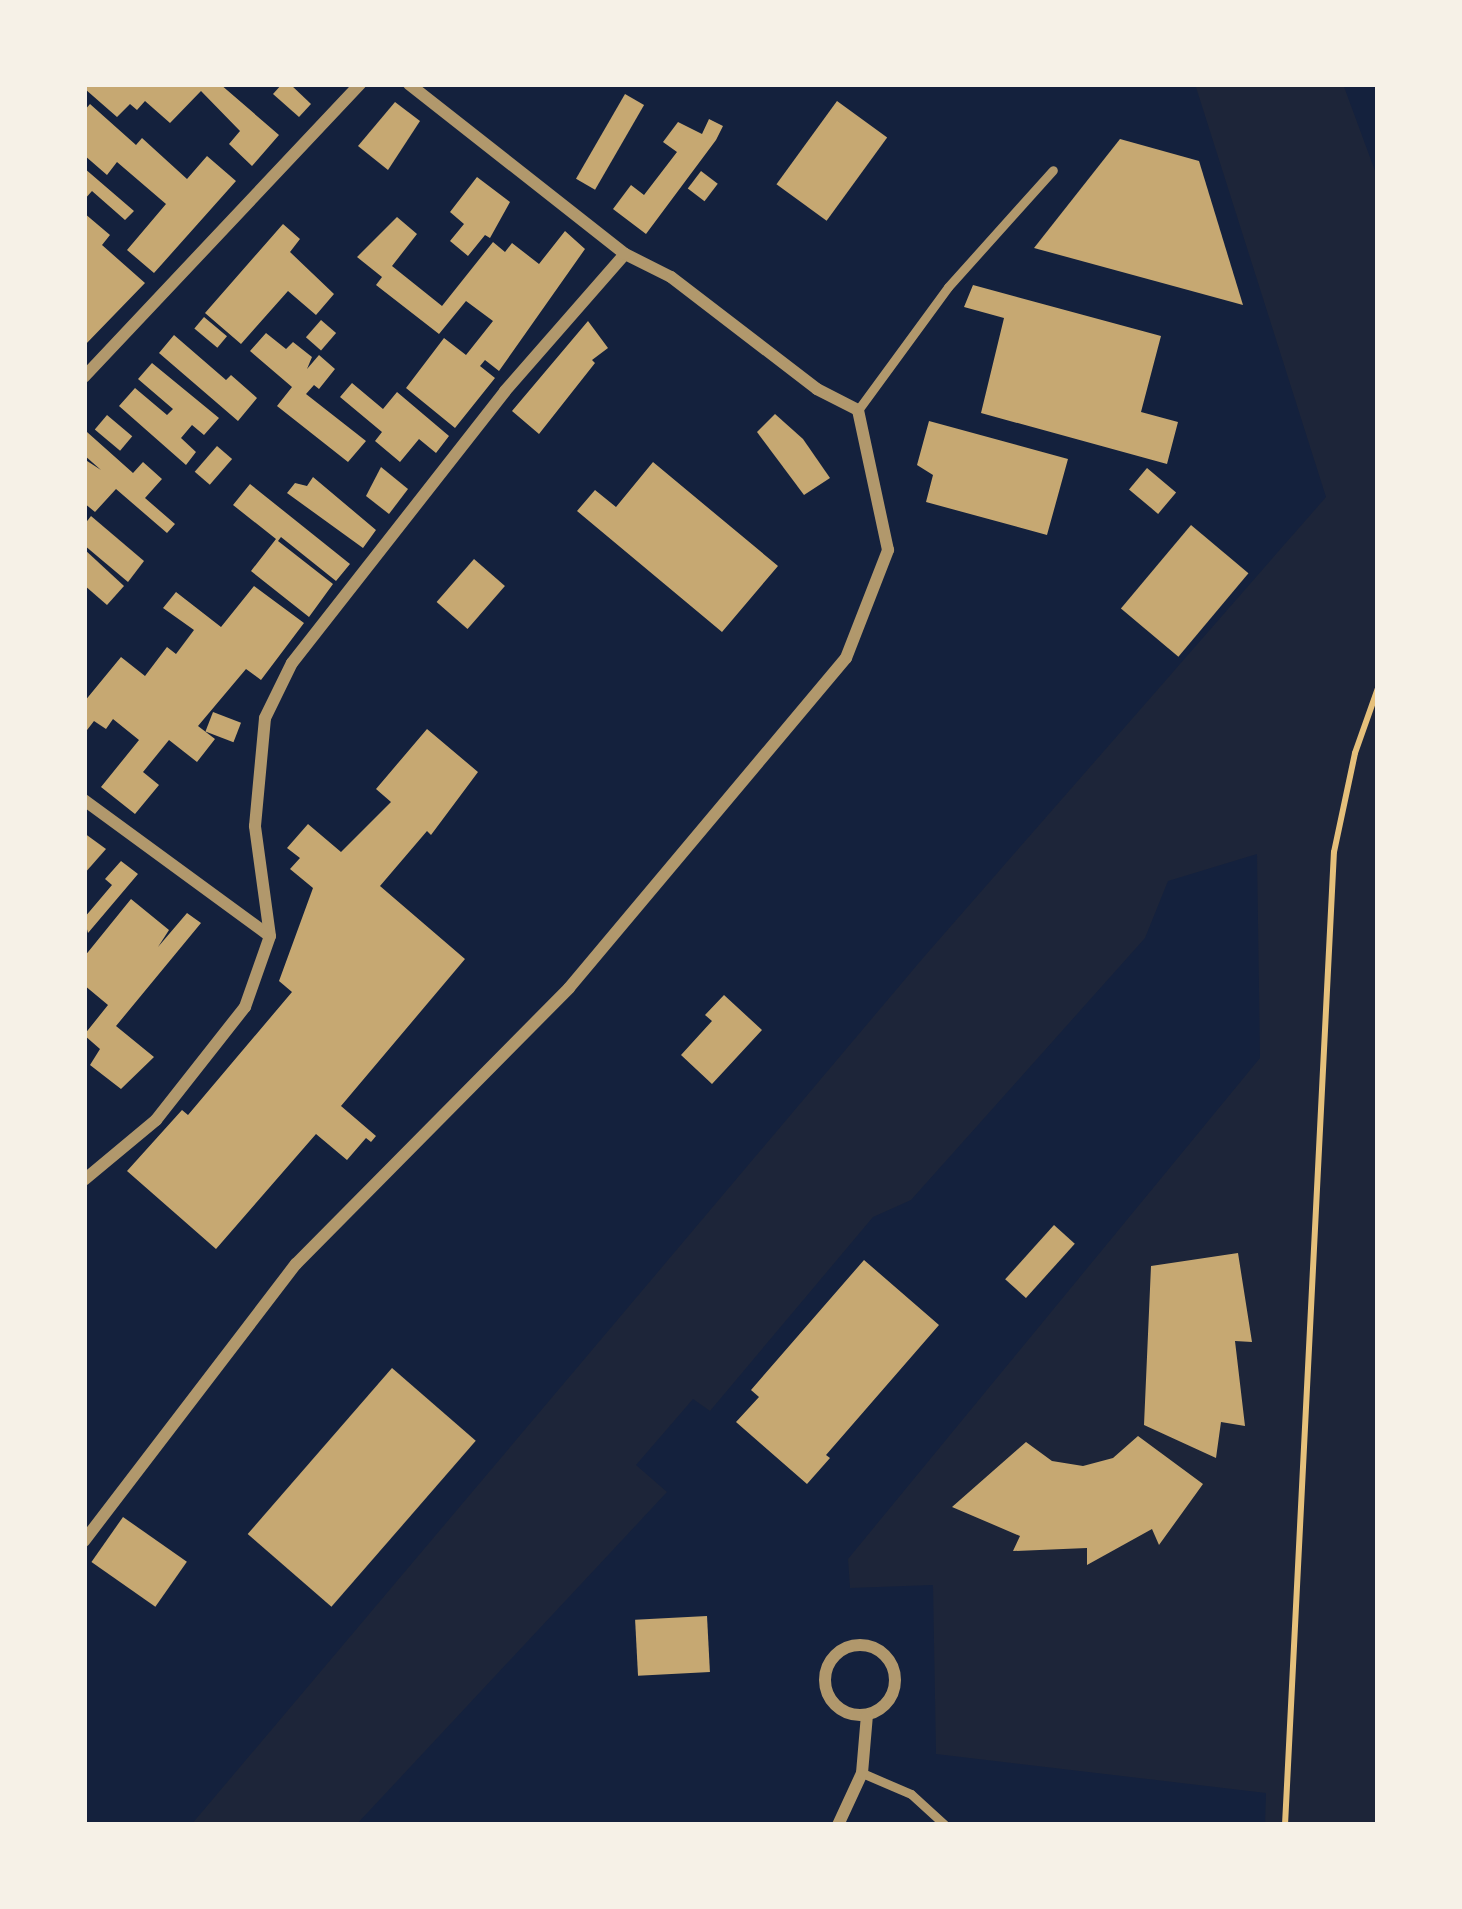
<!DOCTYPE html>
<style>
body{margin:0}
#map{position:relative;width:1462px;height:1909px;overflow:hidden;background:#14213d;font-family:"Open Sans",sans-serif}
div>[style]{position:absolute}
.green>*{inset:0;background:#1d2539}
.building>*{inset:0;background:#c6a872;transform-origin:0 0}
.path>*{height:6px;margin:-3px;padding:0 3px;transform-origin:3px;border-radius:3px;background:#e5c07b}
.service>*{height:9px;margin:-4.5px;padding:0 4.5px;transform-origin:4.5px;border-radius:4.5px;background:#b1986c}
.minor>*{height:12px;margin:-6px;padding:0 6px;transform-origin:6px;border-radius:6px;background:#b1986c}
.minor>.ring{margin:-6px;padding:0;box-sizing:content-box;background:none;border:12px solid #b1986c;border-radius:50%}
span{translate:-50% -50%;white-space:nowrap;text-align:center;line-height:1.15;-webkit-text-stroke:9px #f6f1e7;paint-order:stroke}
.frame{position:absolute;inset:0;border:87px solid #f6f1e7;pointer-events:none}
</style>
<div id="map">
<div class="green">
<div style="clip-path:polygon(1195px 84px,1343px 84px,1378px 179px,1378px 1825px,1265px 1825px,1266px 1793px,936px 1754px,933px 1585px,850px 1588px,848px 1559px,1260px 1058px,1257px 854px,1168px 881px,1145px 938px,911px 1200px,873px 1217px,710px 1411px,693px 1399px,636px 1465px,667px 1492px,356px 1825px,191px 1825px,923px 958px,1326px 497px)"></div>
</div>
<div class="building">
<div style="clip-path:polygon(90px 84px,220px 84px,279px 135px,252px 166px,229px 144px,240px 131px,201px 91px,170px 123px,145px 101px,137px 110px,130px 104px,117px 117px,85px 89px)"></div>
<div style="clip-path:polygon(282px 84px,290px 84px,311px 104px,299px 117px,273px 94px)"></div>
<div style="left:625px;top:94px;width:22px;height:98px;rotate:30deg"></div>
<div style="left:837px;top:101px;width:62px;height:103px;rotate:36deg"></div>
<div style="clip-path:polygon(395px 102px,420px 121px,388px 170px,358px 146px)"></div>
<div style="clip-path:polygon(90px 104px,136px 145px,142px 138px,187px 179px,207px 156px,236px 181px,154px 273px,127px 250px,166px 204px,117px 162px,107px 175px,84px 155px,84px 111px)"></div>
<div style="clip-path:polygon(709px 119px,723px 126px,716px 140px,646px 234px,613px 209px,631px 185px,644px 195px,677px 152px,663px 142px,678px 122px,702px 134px)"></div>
<div style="clip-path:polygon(1120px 139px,1199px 161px,1243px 305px,1034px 248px)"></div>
<div style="clip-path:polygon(84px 168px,134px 211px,125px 220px,92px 191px,84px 200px)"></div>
<div style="left:701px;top:171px;width:21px;height:22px;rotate:37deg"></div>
<div style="clip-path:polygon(477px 177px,510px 202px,490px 238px,485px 235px,468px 256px,450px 241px,464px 224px,450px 212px)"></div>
<div style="clip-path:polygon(84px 213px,110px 235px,102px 245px,145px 283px,84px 346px)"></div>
<div style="clip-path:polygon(397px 217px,417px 234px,392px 266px,442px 306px,493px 242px,505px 252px,512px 243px,539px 264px,565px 231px,585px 249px,499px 371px,485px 360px,480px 366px,495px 378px,455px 428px,406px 388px,444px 338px,466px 355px,493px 321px,466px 301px,439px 334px,376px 285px,382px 277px,357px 257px)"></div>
<div style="clip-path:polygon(283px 224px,300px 239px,290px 252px,334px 294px,316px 315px,288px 291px,241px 344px,205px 313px)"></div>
<div style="clip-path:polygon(973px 285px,1161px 336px,1141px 412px,1178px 422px,1167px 464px,981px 413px,1004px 318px,964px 307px)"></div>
<div style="left:204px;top:317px;width:30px;height:15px;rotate:40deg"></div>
<div style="left:321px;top:320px;width:20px;height:23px;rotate:41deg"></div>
<div style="clip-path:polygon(588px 321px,608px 348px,592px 360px,595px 363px,539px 434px,512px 411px)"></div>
<div style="clip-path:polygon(266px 333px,286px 349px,293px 342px,312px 357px,307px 369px,319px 355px,335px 369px,319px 389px,314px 385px,306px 394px,366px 441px,348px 462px,277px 406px,292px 387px,250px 351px)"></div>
<div style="clip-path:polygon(174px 335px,226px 380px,231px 375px,257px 398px,238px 421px,159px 353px)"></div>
<div style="clip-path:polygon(152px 363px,219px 418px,204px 435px,192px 425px,181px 438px,196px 452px,186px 465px,119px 406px,135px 388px,167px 415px,173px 409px,138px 379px)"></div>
<div style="clip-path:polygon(352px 383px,383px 409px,397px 392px,449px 436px,436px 453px,419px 439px,400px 462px,375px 441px,382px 432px,340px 397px)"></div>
<div style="clip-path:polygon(775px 414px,803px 439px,830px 478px,804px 495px,757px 432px)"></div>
<div style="left:107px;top:415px;width:33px;height:19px;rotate:40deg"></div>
<div style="clip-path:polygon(929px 421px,1068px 459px,1047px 535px,926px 502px,933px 475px,917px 465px)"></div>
<div style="clip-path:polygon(87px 432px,133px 473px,143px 462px,162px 479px,145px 498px,175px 524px,167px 533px,116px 489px,95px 512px,84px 503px,84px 459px,101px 470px,84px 455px)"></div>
<div style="left:217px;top:446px;width:20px;height:34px;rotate:41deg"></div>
<div style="clip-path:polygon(653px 462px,778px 566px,722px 632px,577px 511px,595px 490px,616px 507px)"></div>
<div style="clip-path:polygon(381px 467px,408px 489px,389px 514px,366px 496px)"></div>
<div style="left:1147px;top:468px;width:38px;height:28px;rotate:40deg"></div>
<div style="clip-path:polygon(313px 477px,376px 530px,363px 548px,287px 493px,295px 483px,307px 486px)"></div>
<div style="clip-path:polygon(250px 484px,350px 564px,336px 581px,281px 537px,278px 541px,333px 584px,309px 617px,251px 571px,276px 539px,233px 505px)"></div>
<div style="clip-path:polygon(91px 516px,144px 561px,128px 582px,84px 545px,84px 525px)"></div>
<div style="left:1191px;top:525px;width:75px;height:109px;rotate:40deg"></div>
<div style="clip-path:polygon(84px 549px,124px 586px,107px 605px,84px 585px)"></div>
<div style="left:474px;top:559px;width:41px;height:57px;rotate:41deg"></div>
<div style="clip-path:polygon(254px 586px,304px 623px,261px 680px,246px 669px,198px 726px,215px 739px,197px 762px,169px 740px,143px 772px,159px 785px,135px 814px,101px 787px,139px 740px,113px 719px,106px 729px,94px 721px,84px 734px,84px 702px,121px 657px,145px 676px,167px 647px,176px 654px,194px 630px,163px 608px,176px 592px,221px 627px)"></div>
<div style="left:213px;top:712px;width:30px;height:21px;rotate:21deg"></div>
<div style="clip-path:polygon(427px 729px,478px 772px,431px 835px,427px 831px,380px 886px,465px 959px,341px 1106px,376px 1136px,371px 1142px,366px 1138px,347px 1160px,316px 1134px,216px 1249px,127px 1171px,182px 1110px,188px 1115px,292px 992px,279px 981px,313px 888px,290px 869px,300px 858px,287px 848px,308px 824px,341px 852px,391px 802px,376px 789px)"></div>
<div style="clip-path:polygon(84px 833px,106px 849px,84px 874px)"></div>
<div style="clip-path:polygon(121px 861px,138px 874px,88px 933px,84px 918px,112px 885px,105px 879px)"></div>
<div style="clip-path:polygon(131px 899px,169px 930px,158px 947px,187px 913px,201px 923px,116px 1026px,154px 1057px,121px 1089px,90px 1065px,100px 1049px,84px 1035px,108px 1005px,84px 985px,84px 957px)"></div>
<div style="clip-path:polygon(724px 995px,762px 1030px,712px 1084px,681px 1055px,712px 1021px,705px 1015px)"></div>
<div style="left:1054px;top:1225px;width:28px;height:73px;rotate:42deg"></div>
<div style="clip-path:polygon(1238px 1253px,1252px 1342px,1235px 1341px,1245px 1426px,1221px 1422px,1216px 1458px,1144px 1425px,1151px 1266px)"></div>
<div style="clip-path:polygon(864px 1260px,939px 1325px,826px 1455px,830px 1458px,807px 1484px,736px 1422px,759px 1397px,751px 1390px)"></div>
<div style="left:392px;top:1368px;width:111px;height:220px;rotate:41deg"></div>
<div style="clip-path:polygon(1138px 1436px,1203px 1484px,1159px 1545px,1152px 1529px,1087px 1565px,1087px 1548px,1013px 1551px,1020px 1536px,952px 1507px,1026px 1442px,1052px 1461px,1083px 1466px,1113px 1458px)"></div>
<div style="left:123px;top:1517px;width:78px;height:55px;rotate:35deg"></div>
<div style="left:707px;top:1616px;width:56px;height:72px;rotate:87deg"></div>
</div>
<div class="path">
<div style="left:1285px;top:1825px;width:974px;rotate:-87.12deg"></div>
<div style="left:1334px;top:852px;width:101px;rotate:-78deg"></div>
<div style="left:1355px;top:753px;width:69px;rotate:-70.5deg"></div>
</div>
<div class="service">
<div style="left:858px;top:410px;width:152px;rotate:-53.8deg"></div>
<div style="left:948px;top:287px;width:157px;rotate:-48.1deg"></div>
<div style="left:862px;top:1773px;width:53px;rotate:23.2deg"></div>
<div style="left:911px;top:1794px;width:46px;rotate:42.4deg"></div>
</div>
<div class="minor">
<div style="left:84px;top:377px;width:403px;rotate:-46.7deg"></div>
<div style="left:84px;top:800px;width:230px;rotate:36.2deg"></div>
<div style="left:84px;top:1180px;width:94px;rotate:-39.8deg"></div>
<div style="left:156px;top:1120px;width:144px;rotate:-51.8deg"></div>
<div style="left:245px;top:1007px;width:75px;rotate:-70.6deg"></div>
<div style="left:270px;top:936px;width:111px;rotate:-97.8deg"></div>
<div style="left:255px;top:826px;width:108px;rotate:-84.7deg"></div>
<div style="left:265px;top:718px;width:61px;rotate:-63.9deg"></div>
<div style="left:292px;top:663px;width:345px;rotate:-51.9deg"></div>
<div style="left:505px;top:391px;width:182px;rotate:-48.8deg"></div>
<div style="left:84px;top:1541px;width:349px;rotate:-52.6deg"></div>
<div style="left:296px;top:1264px;width:388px;rotate:-45.3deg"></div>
<div style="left:569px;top:988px;width:431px;rotate:-50deg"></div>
<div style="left:846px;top:658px;width:116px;rotate:-68.7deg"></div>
<div style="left:888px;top:550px;width:143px;rotate:-102.1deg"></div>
<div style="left:858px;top:410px;width:46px;rotate:-152.9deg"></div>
<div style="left:817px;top:389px;width:184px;rotate:-142.5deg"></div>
<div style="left:671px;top:277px;width:51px;rotate:-153.4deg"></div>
<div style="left:625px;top:254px;width:275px;rotate:-141.8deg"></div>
<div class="ring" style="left:825px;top:1645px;width:58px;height:58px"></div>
<div style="left:838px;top:1825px;width:57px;rotate:-65.2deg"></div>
<div style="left:862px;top:1773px;width:58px;rotate:-85.1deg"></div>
</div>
<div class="frame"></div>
</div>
